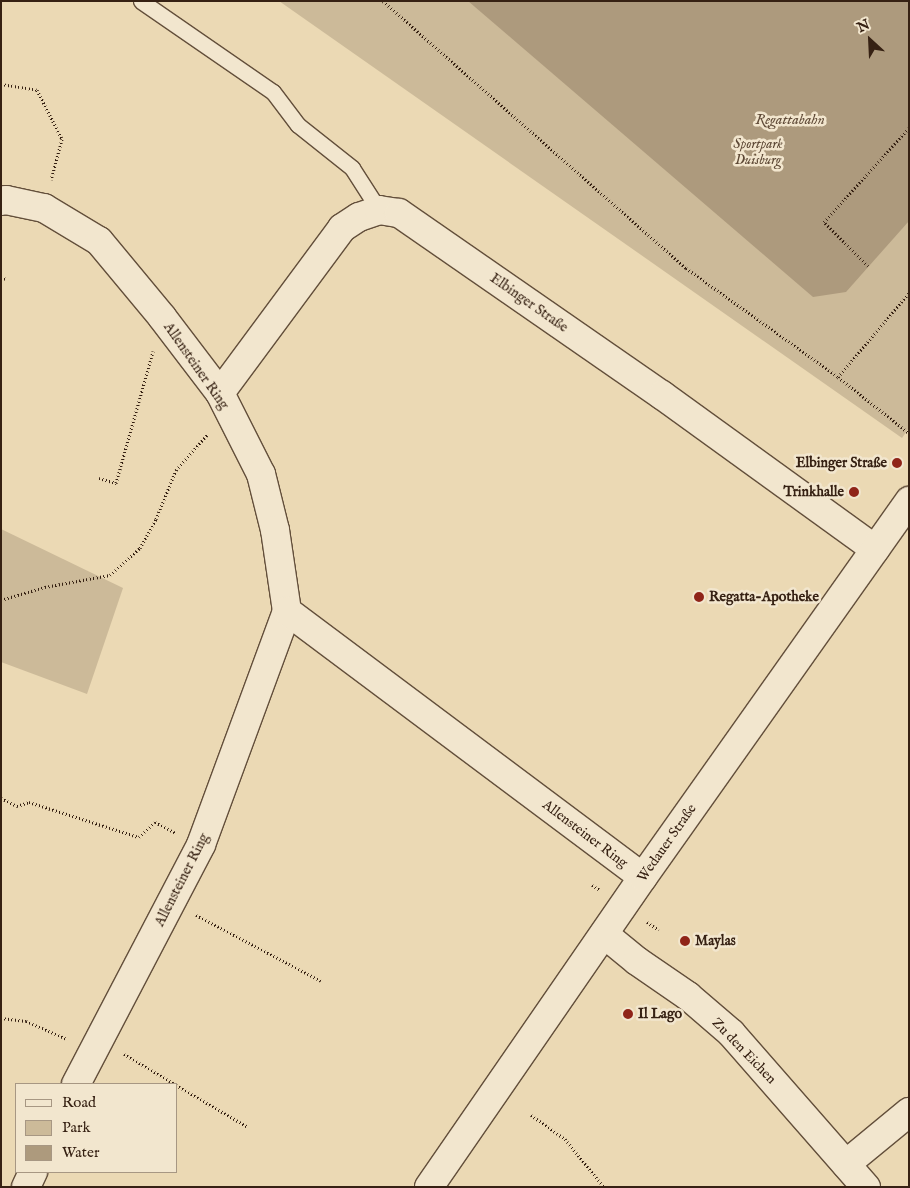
<!DOCTYPE html>
<meta charset="utf-8">
<style>
body{margin:0}
#map{position:relative;width:910px;height:1188px;overflow:hidden;background:#ebd9b4;font-family:"IM FELL English",serif}
div>[style]{position:absolute}
.green>*{inset:0;background:#ccba99}
.water>*{inset:0;background:#ad9a7d}
.path>*{height:3px;margin-top:-1.5px;transform-origin:0;background:repeating-linear-gradient(90deg,#362113 0 1px,transparent 0 3.5px)}
.roads{filter:drop-shadow(1px 0 #634f3b) drop-shadow(-1px 0 #634f3b) drop-shadow(0 1px #634f3b) drop-shadow(0 -1px #634f3b)}
.service>*{height:15px;margin:-7.5px;padding:0 7.5px;transform-origin:7.5px;border-radius:7.5px;background:#f2e6ce}
.minor>*{height:28px;margin:-14px;padding:0 14px;transform-origin:14px;border-radius:14px;background:#f2e6ce}
.secondary>*{height:28px;margin:-14px;padding:0 14px;transform-origin:14px;border-radius:14px;background:#f2e6ce}
.dots>*{width:14px;height:14px;translate:-50% -50%;box-sizing:border-box;border:2px solid #f2e6ce;border-radius:50%}
span{translate:-50% -50%;white-space:nowrap;text-align:center;line-height:1.15;-webkit-text-stroke:5px #f2e6ce;paint-order:stroke}
.park-label{font-size:14px;color:#5c4734;font-style:italic}
.street-label{font-size:14px;color:#362113}
.poi-label{font-size:14px;color:#362113;font-weight:700}
.right{translate:-100% -50%;text-align:right}
.left{translate:0 -50%;text-align:left}
.water-label{font-size:15px;color:#604b38;font-style:italic}
.frame{position:absolute;inset:0;border:2px solid #362113;pointer-events:none}
.legend{position:absolute;left:15px;top:1083px;width:162px;height:90px;box-sizing:border-box;background:#f2e6ce;border:1px solid #a79783;margin:0;padding:6px 9px;list-style:none;font-size:15px;color:#362113}
.legend li{display:flex;align-items:center;gap:10px;height:25px}
.legend b{width:25px;border:1px solid #a79783}
.north{position:absolute;left:845px;top:15px;width:50px;height:50px;-webkit-text-stroke:4px #f2e6ce;paint-order:stroke;rotate:335deg;font-size:14px;font-weight:700;line-height:20px;text-align:center;color:#362113}
.north::after{content:'';display:block;margin:auto;width:18px;height:22px;background:#362113;clip-path:polygon(50% 0,100% 100%,50% 72%,0 100%)}
</style>
<div id="map">
<div class="green">
<div style="clip-path:polygon(279px 1px,909px 1px,909px 428px,902px 438px)"></div>
<div style="clip-path:polygon(1px 529px,123px 588px,87px 694px,1px 662px)"></div>
</div>
<div class="water">
<div style="clip-path:polygon(468px 1px,909px 1px,909px 221px,846px 292px,813px 297px)"></div>
</div>
<div class="path">
<div style="left:383px;top:1px;width:404px;rotate:41.4deg"></div>
<div style="left:686px;top:268px;width:187px;rotate:35.6deg"></div>
<div style="left:838px;top:377px;width:90px;rotate:38.3deg"></div>
<div style="left:1px;top:84px;width:36px;rotate:9deg"></div>
<div style="left:37px;top:90px;width:55px;rotate:63deg"></div>
<div style="left:62px;top:139px;width:42px;rotate:105deg"></div>
<div style="left:868px;top:266px;width:62px;rotate:-135deg"></div>
<div style="left:824px;top:222px;width:127px;rotate:-47.9deg"></div>
<div style="left:1px;top:277px;width:5px;rotate:22deg"></div>
<div style="left:838px;top:377px;width:110px;rotate:-49.8deg"></div>
<div style="left:99px;top:478px;width:18px;rotate:16deg"></div>
<div style="left:116px;top:483px;width:137px;rotate:-74.3deg"></div>
<div style="left:1px;top:600px;width:46px;rotate:-16.5deg"></div>
<div style="left:45px;top:587px;width:66px;rotate:-10.5deg"></div>
<div style="left:110px;top:575px;width:40px;rotate:-42deg"></div>
<div style="left:140px;top:548px;width:33px;rotate:-61deg"></div>
<div style="left:156px;top:519px;width:53px;rotate:-67.8deg"></div>
<div style="left:176px;top:470px;width:48px;rotate:-48.4deg"></div>
<div style="left:1px;top:798px;width:18px;rotate:27deg"></div>
<div style="left:17px;top:806px;width:13px;rotate:-18deg"></div>
<div style="left:29px;top:802px;width:115px;rotate:17.7deg"></div>
<div style="left:139px;top:837px;width:22px;rotate:-43deg"></div>
<div style="left:155px;top:822px;width:24px;rotate:28deg"></div>
<div style="left:592px;top:885px;width:9px;rotate:32deg"></div>
<div style="left:196px;top:915px;width:141px;rotate:27.8deg"></div>
<div style="left:647px;top:922px;width:14px;rotate:34deg"></div>
<div style="left:1px;top:1018px;width:25px;rotate:7deg"></div>
<div style="left:26px;top:1021px;width:45px;rotate:23.7deg"></div>
<div style="left:124px;top:1054px;width:59px;rotate:30.5deg"></div>
<div style="left:176px;top:1085px;width:83px;rotate:30.3deg"></div>
<div style="left:531px;top:1115px;width:42px;rotate:35.2deg"></div>
<div style="left:565px;top:1139px;width:62px;rotate:50.9deg"></div>
</div>
<div class="roads">
<div class="service">
<div style="left:141px;top:1px;width:160px;rotate:34.6deg"></div>
<div style="left:273px;top:92px;width:41px;rotate:52.9deg"></div>
<div style="left:298px;top:125px;width:69px;rotate:38.5deg"></div>
<div style="left:352px;top:168px;width:50px;rotate:57.3deg"></div>
</div>
<div class="minor">
<div style="left:1px;top:201px;width:5px;rotate:-11deg"></div>
<div style="left:6px;top:200px;width:39px;rotate:12deg"></div>
<div style="left:44px;top:208px;width:64px;rotate:31deg"></div>
<div style="left:99px;top:241px;width:99px;rotate:50.3deg"></div>
<div style="left:162px;top:317px;width:96px;rotate:52.7deg"></div>
<div style="left:220px;top:393px;width:91px;rotate:63.2deg"></div>
<div style="left:261px;top:474px;width:58px;rotate:76deg"></div>
<div style="left:275px;top:530px;width:82px;rotate:81.6deg"></div>
<div style="left:287px;top:611px;width:249px;rotate:110.2deg"></div>
<div style="left:201px;top:845px;width:270px;rotate:117.6deg"></div>
<div style="left:220px;top:393px;width:205px;rotate:-53.5deg"></div>
<div style="left:342px;top:228px;width:20px;rotate:-33deg"></div>
<div style="left:359px;top:217px;width:21px;rotate:-19deg"></div>
<div style="left:379px;top:210px;width:20px;rotate:9deg"></div>
<div style="left:399px;top:213px;width:320px;rotate:34.7deg"></div>
<div style="left:662px;top:395px;width:263px;rotate:35.9deg"></div>
<div style="left:287px;top:611px;width:444px;rotate:36.8deg"></div>
<div style="left:604px;top:934px;width:43px;rotate:39.3deg"></div>
<div style="left:637px;top:961px;width:62px;rotate:34.5deg"></div>
<div style="left:688px;top:996px;width:57px;rotate:40.7deg"></div>
<div style="left:731px;top:1033px;width:205px;rotate:48.8deg"></div>
<div style="left:846px;top:1164px;width:82px;rotate:-39.5deg"></div>
<div style="left:26px;top:1187px;width:17px;rotate:-65deg"></div>
</div>
<div class="secondary">
<div style="left:429px;top:1187px;width:377px;rotate:-55.4deg"></div>
<div style="left:643px;top:877px;width:461px;rotate:-54.7deg"></div>
</div>
</div>
<div class="dots">
<div style="left:897px;top:463px;background:#8f2418"></div>
<div style="left:854px;top:492px;background:#8f2418"></div>
<div style="left:699px;top:597px;background:#8f2418"></div>
<div style="left:685px;top:941px;background:#8f2418"></div>
<div style="left:628px;top:1014px;background:#8f2418"></div>
</div>
<div class="park-label">
<span style="left:758px;top:152px">Sportpark<br>Duisburg</span>
</div>
<div class="street-label">
<span style="left:529px;top:303px;rotate:35deg">Elbinger Straße</span>
<span style="left:196px;top:366px;rotate:55deg">Allensteiner Ring</span>
<span style="left:585px;top:834px;rotate:37deg">Allensteiner Ring</span>
<span style="left:667px;top:843px;rotate:-55deg">Wedauer Straße</span>
<span style="left:182px;top:880px;rotate:-63deg">Allensteiner Ring</span>
<span style="left:744px;top:1051px;rotate:46deg">Zu den Eichen</span>
</div>
<div class="poi-label">
<span class="right" style="left:887px;top:463px">Elbinger Straße</span>
<span class="right" style="left:844px;top:492px">Trinkhalle</span>
<span class="left" style="left:709px;top:597px">Regatta-Apotheke</span>
<span class="left" style="left:695px;top:941px">Maylas</span>
<span class="left" style="left:638px;top:1014px">Il Lago</span>
</div>
<div class="water-label">
<span style="left:790px;top:120px">Regattabahn</span>
</div>
<div class="frame"></div>
<ul class="legend">
<li><b style="height:6px;background:#f2e6ce"></b>Road</li>
<li><b style="height:14px;background:#ccba99"></b>Park</li>
<li><b style="height:14px;background:#ad9a7d"></b>Water</li>
</ul>
<div class="north">N</div>
</div>
